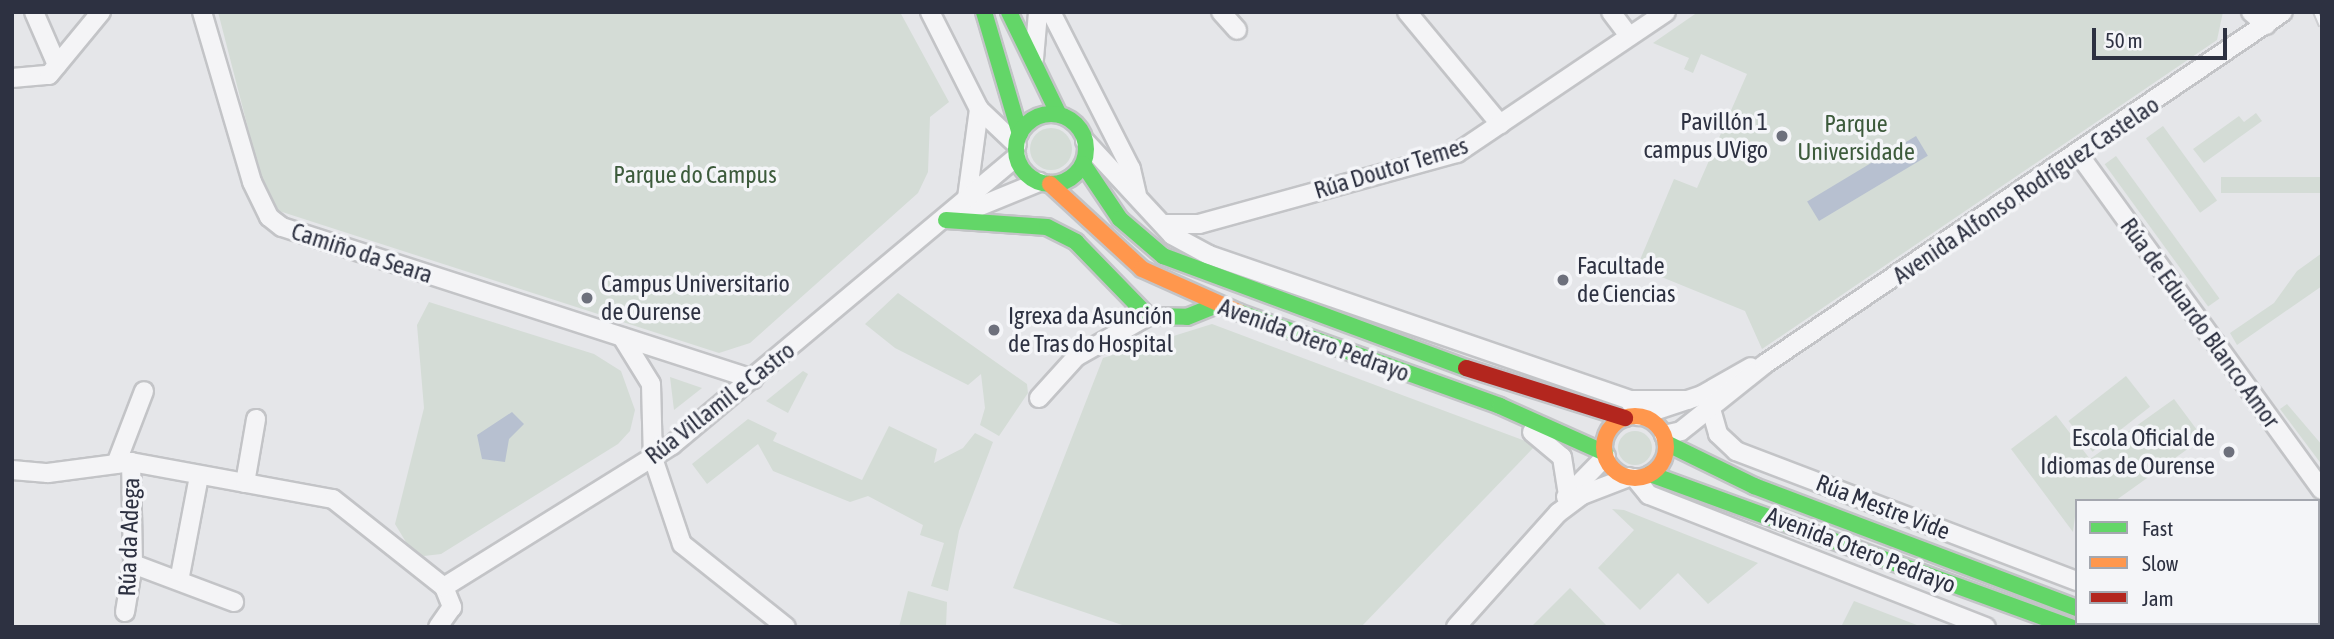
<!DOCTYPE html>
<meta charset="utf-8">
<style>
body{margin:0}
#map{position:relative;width:2334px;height:639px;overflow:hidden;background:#e5e6e9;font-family:"Asap Condensed",sans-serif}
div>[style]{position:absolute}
.green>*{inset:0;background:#d4dcd6;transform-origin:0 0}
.round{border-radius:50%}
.water>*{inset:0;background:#b7c0d0;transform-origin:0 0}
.roads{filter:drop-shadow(2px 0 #c3c4c7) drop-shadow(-2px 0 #c3c4c7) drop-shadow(0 2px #c3c4c7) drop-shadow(0 -2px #c3c4c7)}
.street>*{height:18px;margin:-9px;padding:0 9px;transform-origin:9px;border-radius:9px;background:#f4f4f6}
.fast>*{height:16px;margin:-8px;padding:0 8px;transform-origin:8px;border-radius:8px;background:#63d668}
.fast>.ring{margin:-8px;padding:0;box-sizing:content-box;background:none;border:16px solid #63d668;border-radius:50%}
.slow>*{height:16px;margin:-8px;padding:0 8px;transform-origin:8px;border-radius:8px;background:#ff974d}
.slow>.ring{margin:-8px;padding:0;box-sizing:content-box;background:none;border:16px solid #ff974d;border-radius:50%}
.jam>*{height:16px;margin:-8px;padding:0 8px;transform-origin:8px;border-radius:8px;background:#b3261e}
.rail>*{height:8px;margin-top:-4px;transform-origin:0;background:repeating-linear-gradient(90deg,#f4f5f8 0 16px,#cdced1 0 32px);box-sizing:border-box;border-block:2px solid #cdced1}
.dots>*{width:19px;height:19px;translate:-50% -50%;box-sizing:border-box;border:4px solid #f4f5f8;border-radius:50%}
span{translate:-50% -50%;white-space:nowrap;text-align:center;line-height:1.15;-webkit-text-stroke:7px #f4f5f8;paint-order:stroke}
.poi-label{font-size:24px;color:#2d3141}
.right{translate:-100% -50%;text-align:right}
.left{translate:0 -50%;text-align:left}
.park-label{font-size:24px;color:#3d5b3c}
.street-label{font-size:24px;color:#2d3141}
.frame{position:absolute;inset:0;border:14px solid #2d3141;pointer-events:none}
.legend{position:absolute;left:2075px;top:499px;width:245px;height:126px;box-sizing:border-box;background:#f4f5f8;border:2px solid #a4a7af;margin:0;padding:9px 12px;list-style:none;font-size:21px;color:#2d3141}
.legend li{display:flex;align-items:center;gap:14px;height:35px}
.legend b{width:35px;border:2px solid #a4a7af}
.scale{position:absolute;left:2092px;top:28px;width:135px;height:32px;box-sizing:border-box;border:4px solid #2d3141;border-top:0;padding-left:9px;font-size:21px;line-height:24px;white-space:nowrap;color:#2d3141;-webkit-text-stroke:5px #f4f5f8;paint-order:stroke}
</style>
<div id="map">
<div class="green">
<div style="clip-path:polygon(218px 12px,900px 12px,949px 102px,930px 117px,928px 172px,918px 193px,750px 343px,719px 353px,276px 210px,263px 186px)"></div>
<div style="clip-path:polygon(1698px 12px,2223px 12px,2217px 40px,1762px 349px,1745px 311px,1637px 267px,1674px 179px,1697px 188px,1747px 74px,1701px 54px,1693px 73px,1684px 69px,1689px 58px,1653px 43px)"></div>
<div style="clip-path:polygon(2256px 113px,2262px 121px,2204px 163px,2193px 149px,2239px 116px,2244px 122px)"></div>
<div style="left:2163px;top:126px;width:92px;height:21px;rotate:54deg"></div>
<div class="round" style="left:1030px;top:128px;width:42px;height:42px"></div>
<div style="left:2116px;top:156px;width:176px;height:14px;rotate:54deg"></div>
<div style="left:2322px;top:177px;width:16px;height:101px;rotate:90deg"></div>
<div style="clip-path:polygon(2322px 253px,2322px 286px,2237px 345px,2230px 333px,2274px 303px,2297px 271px)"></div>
<div style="clip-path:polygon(898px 293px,1027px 384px,1028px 393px,999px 436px,980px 425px,985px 408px,981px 374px,968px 385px,895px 348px,865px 324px)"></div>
<div style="clip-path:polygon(429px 302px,594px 354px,621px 371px,635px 410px,630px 431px,618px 444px,441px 554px,424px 556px,409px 547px,395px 524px,424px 408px,417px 325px)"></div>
<div style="clip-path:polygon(1212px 324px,1536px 445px,1361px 627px,1128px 627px,1013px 588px,1103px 358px)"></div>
<div style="clip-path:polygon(803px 371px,808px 374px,788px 413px,766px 401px)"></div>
<div style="left:2126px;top:376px;width:39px;height:73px;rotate:52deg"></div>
<div style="clip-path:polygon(670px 377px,702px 388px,674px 410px)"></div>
<div style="clip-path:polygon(2174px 399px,2203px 438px,2115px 501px,2077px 501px,2073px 532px,2011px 449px,2056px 415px,2090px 459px)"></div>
<div style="clip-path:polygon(2287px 404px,2322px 445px,2322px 465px,2280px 409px)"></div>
<div style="clip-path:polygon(748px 419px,777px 433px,773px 441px,862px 480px,889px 426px,937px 449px,934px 463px,963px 448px,975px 433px,993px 442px,959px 531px,948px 591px,931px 586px,944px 543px,920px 535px,923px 525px,868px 496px,850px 502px,773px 471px,758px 444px,707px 484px,692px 464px)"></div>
<div class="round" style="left:1618px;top:431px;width:34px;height:34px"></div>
<div style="clip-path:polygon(1612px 509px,1624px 510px,1758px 563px,1708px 604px,1678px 573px,1640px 610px,1598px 568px,1634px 530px)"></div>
<div style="clip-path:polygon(1570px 588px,1608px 627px,1531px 627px)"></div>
<div style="clip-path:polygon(908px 591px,947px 602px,946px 627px,899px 627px)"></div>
<div style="clip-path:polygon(1854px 601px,1922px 627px,1841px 627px)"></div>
</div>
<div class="water">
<div style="left:1916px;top:136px;width:23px;height:127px;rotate:59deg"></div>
<div style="clip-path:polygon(512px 412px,524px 424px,509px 439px,505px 462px,482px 459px,477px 435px)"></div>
</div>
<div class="roads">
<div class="street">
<div style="left:34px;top:12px;width:58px;rotate:66.5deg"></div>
<div style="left:202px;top:12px;width:177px;rotate:73.6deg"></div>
<div style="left:252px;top:182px;width:39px;rotate:64deg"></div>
<div style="left:269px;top:217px;width:16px;rotate:38deg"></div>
<div style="left:282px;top:227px;width:495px;rotate:17.9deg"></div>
<div style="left:930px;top:12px;width:109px;rotate:63.2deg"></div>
<div style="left:979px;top:109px;width:52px;rotate:43.5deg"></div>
<div style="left:1051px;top:12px;width:176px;rotate:63deg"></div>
<div style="left:1131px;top:169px;width:26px;rotate:77deg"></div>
<div style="left:1221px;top:12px;width:24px;rotate:48deg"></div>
<div style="left:1407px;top:12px;width:146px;rotate:50.3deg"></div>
<div style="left:1611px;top:12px;width:30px;rotate:53deg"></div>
<div style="left:2251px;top:12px;width:20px;rotate:41deg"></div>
<div style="left:1034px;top:59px;width:47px;rotate:-85.1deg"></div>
<div style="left:12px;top:78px;width:37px;rotate:-5deg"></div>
<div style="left:49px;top:75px;width:82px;rotate:-50.5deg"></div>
<div style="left:1085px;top:141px;width:128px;rotate:47.2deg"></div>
<div style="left:1172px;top:235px;width:42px;rotate:28.4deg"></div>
<div style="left:1209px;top:255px;width:444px;rotate:19deg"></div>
<div style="left:1629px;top:400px;width:59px"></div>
<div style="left:2080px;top:156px;width:412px;rotate:54.1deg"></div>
<div style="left:967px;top:198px;width:90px;rotate:-82.3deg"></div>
<div style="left:956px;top:216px;width:90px;rotate:-22.3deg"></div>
<div style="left:1163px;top:224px;width:36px"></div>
<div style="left:1199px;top:224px;width:268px;rotate:-15.4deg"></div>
<div style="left:1457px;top:153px;width:252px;rotate:-34deg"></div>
<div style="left:622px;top:337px;width:55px;rotate:58.3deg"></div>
<div style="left:651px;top:384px;width:74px;rotate:88.5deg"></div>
<div style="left:653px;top:458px;width:91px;rotate:71.4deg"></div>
<div style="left:682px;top:544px;width:133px;rotate:38.6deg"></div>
<div style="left:1039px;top:398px;width:55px;rotate:-47.9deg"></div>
<div style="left:1076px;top:357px;width:83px;rotate:-29.7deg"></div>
<div style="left:1629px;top:400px;width:19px;rotate:58deg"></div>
<div style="left:1639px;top:416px;width:66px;rotate:-18.4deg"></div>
<div style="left:1702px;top:395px;width:56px;rotate:-29.7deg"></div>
<div style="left:1711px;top:409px;width:26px;rotate:74deg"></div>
<div style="left:1718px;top:434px;width:25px;rotate:43deg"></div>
<div style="left:1736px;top:451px;width:365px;rotate:20.9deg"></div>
<div style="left:1532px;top:432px;width:39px;rotate:40deg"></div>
<div style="left:1562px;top:457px;width:36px;rotate:81deg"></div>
<div style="left:1664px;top:435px;width:17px;rotate:-13deg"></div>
<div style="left:1681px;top:431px;width:107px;rotate:-38.6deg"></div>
<div style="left:1765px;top:364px;width:626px;rotate:-34.2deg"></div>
<div style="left:116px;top:464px;width:78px;rotate:-69deg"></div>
<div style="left:12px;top:470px;width:36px;rotate:5deg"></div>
<div style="left:48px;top:473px;width:84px;rotate:-7.5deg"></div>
<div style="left:131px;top:462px;width:205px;rotate:10.4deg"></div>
<div style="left:333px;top:499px;width:142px;rotate:38.4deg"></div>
<div style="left:444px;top:587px;width:22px;rotate:68deg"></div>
<div style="left:452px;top:607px;width:24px;rotate:125deg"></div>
<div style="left:1635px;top:478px;width:22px;rotate:51deg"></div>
<div style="left:1649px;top:495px;width:362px;rotate:21.4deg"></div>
<div style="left:245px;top:483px;width:65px;rotate:-80.2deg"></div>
<div style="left:1566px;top:497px;width:57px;rotate:-45.7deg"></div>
<div style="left:2318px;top:548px;width:5px;rotate:-37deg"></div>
<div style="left:133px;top:564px;width:108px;rotate:20.6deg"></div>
<div style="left:179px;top:581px;width:107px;rotate:-79.2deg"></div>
<div style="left:444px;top:587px;width:269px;rotate:-31.9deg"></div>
<div style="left:672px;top:445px;width:449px;rotate:-39.9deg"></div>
<div style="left:125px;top:612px;width:49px;rotate:-80.5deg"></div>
<div style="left:133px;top:564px;width:102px;rotate:-91.1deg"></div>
<div style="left:1456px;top:627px;width:153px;rotate:-48.2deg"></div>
<div style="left:1558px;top:513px;width:30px;rotate:-37deg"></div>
<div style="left:1582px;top:495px;width:50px;rotate:-21deg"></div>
</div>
<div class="fast">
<div style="left:984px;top:12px;width:127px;rotate:73.6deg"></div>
<div style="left:1009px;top:12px;width:114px;rotate:64.1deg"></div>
<div class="ring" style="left:1016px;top:114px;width:54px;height:54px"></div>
<div style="left:1083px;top:164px;width:66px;rotate:56.1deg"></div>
<div style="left:1120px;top:219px;width:57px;rotate:40.7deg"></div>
<div style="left:1163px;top:256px;width:323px;rotate:20.3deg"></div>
<div style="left:946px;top:220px;width:101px;rotate:4deg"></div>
<div style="left:1047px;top:227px;width:33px;rotate:27deg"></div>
<div style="left:1076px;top:242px;width:103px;rotate:45.8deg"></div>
<div style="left:1148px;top:316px;width:39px;rotate:1deg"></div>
<div style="left:1187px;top:317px;width:32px;rotate:-22deg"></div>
<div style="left:1238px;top:312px;width:278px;rotate:19.7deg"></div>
<div style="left:1500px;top:406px;width:115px;rotate:24.1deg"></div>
<div style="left:1666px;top:443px;width:98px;rotate:26deg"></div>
<div style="left:1754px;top:486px;width:345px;rotate:20.7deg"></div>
<div style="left:1650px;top:474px;width:448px;rotate:20deg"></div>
<div style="left:2318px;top:575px;width:4px;rotate:-27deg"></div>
<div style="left:2318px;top:605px;width:4px;rotate:-27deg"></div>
<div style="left:2161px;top:623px;width:28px"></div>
<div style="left:2275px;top:627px;width:9px;rotate:-27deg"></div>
</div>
<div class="slow">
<div style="left:1050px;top:184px;width:125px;rotate:42.7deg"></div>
<div style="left:1142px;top:269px;width:105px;rotate:24.1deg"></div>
<div class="ring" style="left:1604px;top:416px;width:46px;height:46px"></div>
</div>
<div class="jam">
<div style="left:1466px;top:368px;width:167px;rotate:17.5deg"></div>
</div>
</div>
<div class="rail">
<div style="left:2316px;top:12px;width:15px;rotate:67deg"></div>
</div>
<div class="dots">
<div style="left:1782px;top:136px;background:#6d707c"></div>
<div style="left:1563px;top:280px;background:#6d707c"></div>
<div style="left:587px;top:298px;background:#6d707c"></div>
<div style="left:994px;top:330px;background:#6d707c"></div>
<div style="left:2229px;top:452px;background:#6d707c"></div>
</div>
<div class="poi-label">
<span class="right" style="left:1768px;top:136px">Pavillón 1<br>campus UVigo</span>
<span class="left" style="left:1577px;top:280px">Facultade<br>de Ciencias</span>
<span class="left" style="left:601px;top:298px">Campus Universitario<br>de Ourense</span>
<span class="left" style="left:1008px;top:330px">Igrexa da Asunción<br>de Tras do Hospital</span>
<span class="right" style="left:2215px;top:452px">Escola Oficial de<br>Idiomas de Ourense</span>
</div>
<div class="park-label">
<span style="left:1856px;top:138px">Parque<br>Universidade</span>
<span style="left:695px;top:175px">Parque do Campus</span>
</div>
<div class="street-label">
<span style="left:1391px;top:168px;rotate:-17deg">Rúa Doutor Temes</span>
<span style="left:2026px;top:190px;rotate:-34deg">Avenida Alfonso Rodríguez Castelao</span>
<span style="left:362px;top:253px;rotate:18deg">Camiño da Seara</span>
<span style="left:2200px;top:323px;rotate:54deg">Rúa de Eduardo Blanco Amor</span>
<span style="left:1314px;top:340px;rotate:20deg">Avenida Otero Pedrayo</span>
<span style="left:720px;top:403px;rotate:-38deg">Rúa Villamil e Castro</span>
<span style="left:1883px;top:507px;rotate:21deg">Rúa Mestre Vide</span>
<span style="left:129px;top:537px;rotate:-88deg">Rúa da Adega</span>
<span style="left:1861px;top:550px;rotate:21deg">Avenida Otero Pedrayo</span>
</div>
<div class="frame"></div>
<ul class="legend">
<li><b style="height:9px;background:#63d668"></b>Fast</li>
<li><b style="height:9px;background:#ff974d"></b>Slow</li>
<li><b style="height:9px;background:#b3261e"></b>Jam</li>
</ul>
<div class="scale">50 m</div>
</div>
